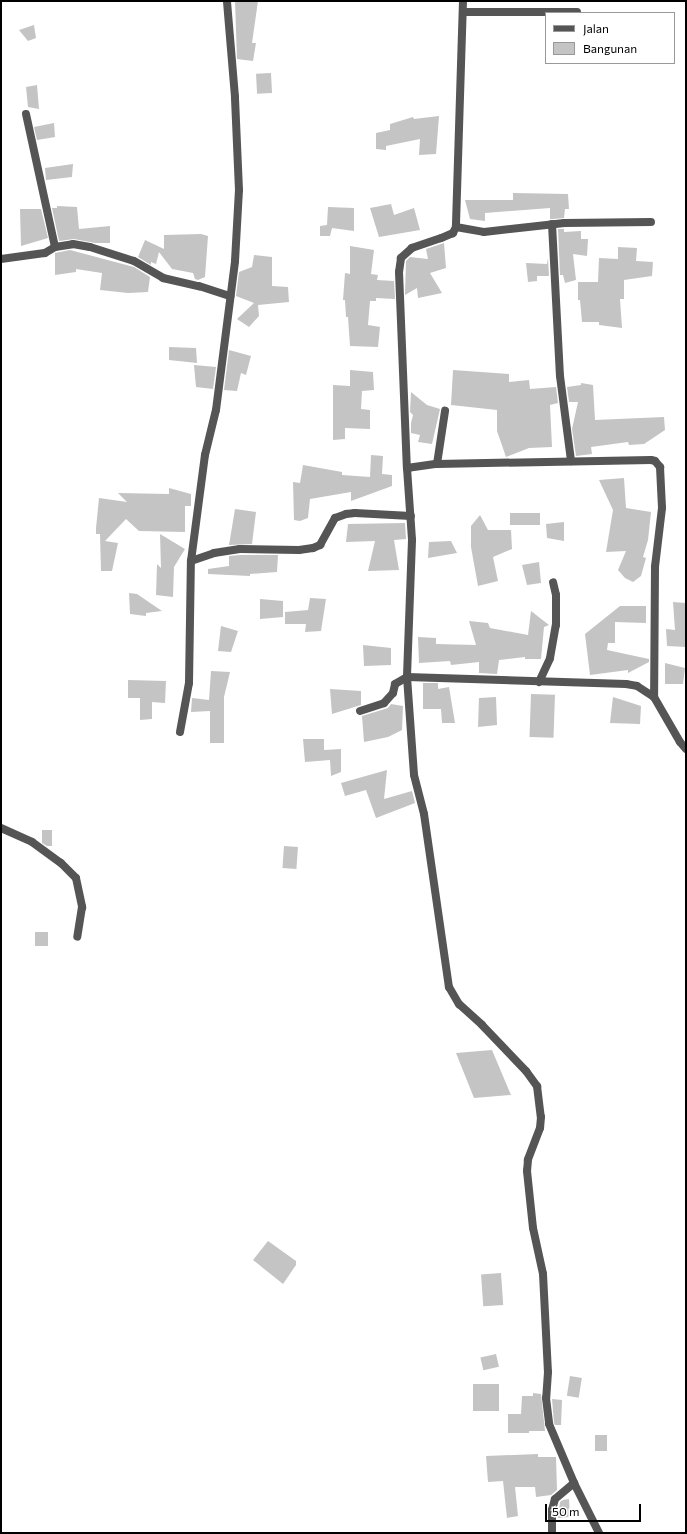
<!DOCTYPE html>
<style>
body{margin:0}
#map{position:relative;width:687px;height:1534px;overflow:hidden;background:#fff;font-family:Commissioner,sans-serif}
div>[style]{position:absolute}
.building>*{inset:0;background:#c4c4c4;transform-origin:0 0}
.street>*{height:8px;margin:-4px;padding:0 4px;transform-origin:4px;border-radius:4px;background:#555}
span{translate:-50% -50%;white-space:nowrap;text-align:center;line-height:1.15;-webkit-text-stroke:3px #fff;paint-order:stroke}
.frame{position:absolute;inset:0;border:2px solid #000;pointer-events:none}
.legend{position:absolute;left:545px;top:12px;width:130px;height:52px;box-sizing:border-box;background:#fff;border:1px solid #999;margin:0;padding:5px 7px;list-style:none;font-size:12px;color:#000}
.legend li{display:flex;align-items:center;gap:8px;height:20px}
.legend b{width:20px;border:1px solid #999}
.scale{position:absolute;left:545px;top:1504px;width:96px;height:18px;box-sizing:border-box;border:2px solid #000;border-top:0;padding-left:5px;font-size:12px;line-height:14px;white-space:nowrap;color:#000;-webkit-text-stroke:3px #fff;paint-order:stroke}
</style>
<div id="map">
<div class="building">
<div style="clip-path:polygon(235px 1px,258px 1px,252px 43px,256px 43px,253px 61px,237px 59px)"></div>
<div style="clip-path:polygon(34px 25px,36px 38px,28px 41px,19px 30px)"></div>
<div style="left:271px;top:73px;width:20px;height:15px;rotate:87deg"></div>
<div style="clip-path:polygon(37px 85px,39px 109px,28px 107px,26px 87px)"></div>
<div style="clip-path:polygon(439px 116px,436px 154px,419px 155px,420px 139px,386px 146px,386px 150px,376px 149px,376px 133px,390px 130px,390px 124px,413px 117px,414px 119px)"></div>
<div style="clip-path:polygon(54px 123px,55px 137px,37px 140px,34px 127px)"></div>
<div style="clip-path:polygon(73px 164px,72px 177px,46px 180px,45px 168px)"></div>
<div style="clip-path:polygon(513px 193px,568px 194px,569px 209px,565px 209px,564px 218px,553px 219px,550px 219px,550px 208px,485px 213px,485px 221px,470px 219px,465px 200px,513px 200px)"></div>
<div style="clip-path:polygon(391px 204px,394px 215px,414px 208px,420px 230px,379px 237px,370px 208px)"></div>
<div style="clip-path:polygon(57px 206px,77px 207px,79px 229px,110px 226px,110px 243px,95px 243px,74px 239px,59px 241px,52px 208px,57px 208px)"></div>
<div style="clip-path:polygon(328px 207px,354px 208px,354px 231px,332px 228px,330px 236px,320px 236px,320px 226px,327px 225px)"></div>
<div style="clip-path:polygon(20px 209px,41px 209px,48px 238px,21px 246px)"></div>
<div style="clip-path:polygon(558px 229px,564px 229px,564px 232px,581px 231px,581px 239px,588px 239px,587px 256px,573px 254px,576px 280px,565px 283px,563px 275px,560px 275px)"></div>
<div style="clip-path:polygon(201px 234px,208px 236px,205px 277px,198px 280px,195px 279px,193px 273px,172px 269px,159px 252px,156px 264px,151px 262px,151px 265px,138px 257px,145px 240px,164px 249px,164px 235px)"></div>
<div style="clip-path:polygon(444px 243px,446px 268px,430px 273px,442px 293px,418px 298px,417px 288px,405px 295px,406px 261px,410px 257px,428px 259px,426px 249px)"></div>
<div style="clip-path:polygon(350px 246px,374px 250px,371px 274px,378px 275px,377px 280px,394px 281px,395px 299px,376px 298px,376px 301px,370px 301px,368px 325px,380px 327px,378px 347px,350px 346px,348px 317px,346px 317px,345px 300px,343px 300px,345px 273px,350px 274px)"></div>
<div style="clip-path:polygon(618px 247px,637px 248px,636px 261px,653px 262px,652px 276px,624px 280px,624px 299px,620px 299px,622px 328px,599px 325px,599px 322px,582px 322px,580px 300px,578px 300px,578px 282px,598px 282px,599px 258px,618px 259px)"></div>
<div style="clip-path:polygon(70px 250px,134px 267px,150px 277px,148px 292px,128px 293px,100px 290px,102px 273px,76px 269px,76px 272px,55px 275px,55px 253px)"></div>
<div style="clip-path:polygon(254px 255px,272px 257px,272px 286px,288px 287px,289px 302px,258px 305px,259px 316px,249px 327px,237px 319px,254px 303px,236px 296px,239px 272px,252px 267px)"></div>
<div style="clip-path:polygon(548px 258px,549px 276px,537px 276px,537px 281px,528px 282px,526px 263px,547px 264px)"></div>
<div style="clip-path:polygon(169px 347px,196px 348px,197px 363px,169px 360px)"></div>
<div style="clip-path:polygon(229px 350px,251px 356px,246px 375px,241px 373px,237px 391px,224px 390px)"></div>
<div style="clip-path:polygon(194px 365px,216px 367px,213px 389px,196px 387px)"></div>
<div style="clip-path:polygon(350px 370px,373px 372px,374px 390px,362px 391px,361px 409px,370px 410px,370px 429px,345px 428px,345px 439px,333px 440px,333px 385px,350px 386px)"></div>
<div style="clip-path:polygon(453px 370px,509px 374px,509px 382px,529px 380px,530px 389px,556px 387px,558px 403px,550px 405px,552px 447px,529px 448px,506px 457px,497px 431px,497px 410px,451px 405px)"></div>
<div style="clip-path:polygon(581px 383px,593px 385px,595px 420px,664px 417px,665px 430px,644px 444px,629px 445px,628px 442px,591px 447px,592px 454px,576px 456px,572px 429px,578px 402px,569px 402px,567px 387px,581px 385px)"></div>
<div style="clip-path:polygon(411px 392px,427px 405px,440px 409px,432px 444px,418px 442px,420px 435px,411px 433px,411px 423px,413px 415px,410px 412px)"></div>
<div style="clip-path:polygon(371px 455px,383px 456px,382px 474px,392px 475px,392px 486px,351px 501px,351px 492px,310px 499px,308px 518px,300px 521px,294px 520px,293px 482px,300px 483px,303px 465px,342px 472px,342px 475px,370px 477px)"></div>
<div style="clip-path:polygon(624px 478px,626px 508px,651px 512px,648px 540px,643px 557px,646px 558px,641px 576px,633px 582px,625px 578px,618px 570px,626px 551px,606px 552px,613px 510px,599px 480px)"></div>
<div style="clip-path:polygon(169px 488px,191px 494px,191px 506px,185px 506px,185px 532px,139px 531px,126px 519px,105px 541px,118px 543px,112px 571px,101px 571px,100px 534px,96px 534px,96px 528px,99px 498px,127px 502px,118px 493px,169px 494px)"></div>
<div style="clip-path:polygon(235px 509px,256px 512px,252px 544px,229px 545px)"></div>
<div style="left:510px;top:513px;width:30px;height:12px"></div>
<div style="clip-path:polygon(480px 515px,488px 530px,511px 530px,512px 549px,493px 557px,498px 581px,478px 586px,471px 547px,471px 526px)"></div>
<div style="clip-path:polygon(564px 522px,564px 541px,547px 538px,546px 524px)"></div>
<div style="clip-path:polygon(405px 523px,406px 539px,394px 540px,399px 570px,368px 571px,375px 541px,346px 542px,348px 524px)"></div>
<div style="clip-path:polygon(160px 534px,185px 549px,174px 567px,173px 597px,156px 595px,157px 564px,161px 568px)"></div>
<div style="clip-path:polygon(451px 541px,457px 553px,428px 558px,429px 542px)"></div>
<div style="clip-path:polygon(240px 555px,278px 555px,277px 572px,250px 574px,250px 576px,208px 574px,208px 569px,229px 566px,229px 556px)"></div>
<div style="clip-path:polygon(539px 562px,541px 583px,527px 585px,522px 565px)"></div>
<div style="clip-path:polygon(129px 593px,137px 594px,162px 611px,146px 613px,146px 616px,130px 614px)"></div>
<div style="clip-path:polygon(310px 598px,326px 599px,321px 631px,305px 632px,306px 624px,285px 624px,285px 612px,308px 610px)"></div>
<div style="clip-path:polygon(260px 599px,283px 601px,283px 617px,260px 619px)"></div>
<div style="clip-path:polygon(673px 602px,686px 603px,686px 647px,667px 646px,666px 629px,675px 630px)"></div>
<div style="clip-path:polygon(620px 606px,646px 606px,646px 623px,615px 622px,615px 643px,608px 643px,607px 650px,649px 659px,649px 662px,628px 673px,628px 670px,590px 675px,585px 634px)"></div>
<div style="clip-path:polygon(531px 611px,549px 625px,544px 627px,541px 659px,525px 659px,525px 657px,499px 660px,497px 674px,479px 673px,479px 662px,451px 665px,450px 661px,419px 663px,418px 637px,436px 638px,436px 644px,476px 645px,469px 621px,488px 623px,490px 628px,528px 635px)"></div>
<div style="clip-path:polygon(221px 626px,238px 631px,231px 652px,218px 651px)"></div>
<div style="clip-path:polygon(363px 645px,391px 648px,391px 665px,364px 666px)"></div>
<div style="clip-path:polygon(665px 663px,685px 668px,683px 684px,665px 684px)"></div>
<div style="clip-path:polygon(211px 671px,230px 672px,224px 697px,224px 743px,210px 743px,210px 711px,191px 712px,192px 698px,209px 700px)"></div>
<div style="clip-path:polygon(128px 680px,166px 681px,165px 703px,152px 702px,152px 719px,140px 720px,140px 698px,128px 698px)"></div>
<div style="clip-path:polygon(423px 683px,438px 683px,438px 689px,449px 687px,455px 723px,442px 723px,441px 709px,423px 709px)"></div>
<div style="clip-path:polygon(330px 689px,361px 691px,361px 705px,332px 714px)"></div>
<div style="left:531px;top:694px;width:24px;height:43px;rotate:2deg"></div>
<div style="clip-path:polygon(496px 697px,497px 725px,478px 727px,479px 698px)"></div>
<div style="clip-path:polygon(613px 697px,641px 706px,640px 724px,610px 723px)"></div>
<div style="clip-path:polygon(391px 704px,403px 706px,402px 730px,388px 737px,364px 742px,362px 716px,388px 708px)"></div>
<div style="clip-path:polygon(303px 739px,324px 739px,324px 750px,341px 749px,341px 772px,331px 776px,330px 760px,305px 762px)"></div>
<div style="clip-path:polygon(387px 770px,384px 799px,412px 791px,415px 803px,376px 818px,366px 790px,345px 796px,341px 783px)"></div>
<div style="clip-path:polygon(42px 830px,52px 830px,52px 846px,47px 846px,42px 843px)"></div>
<div style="left:284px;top:846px;width:14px;height:22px;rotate:4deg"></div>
<div style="left:35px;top:932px;width:13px;height:14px"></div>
<div style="clip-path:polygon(492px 1050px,511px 1095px,474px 1098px,456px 1053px)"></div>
<div style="clip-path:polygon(268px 1241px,296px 1261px,296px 1265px,283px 1284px,253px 1260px)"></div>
<div style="left:501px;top:1273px;width:32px;height:20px;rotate:86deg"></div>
<div style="left:496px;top:1354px;width:13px;height:16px;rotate:77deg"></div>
<div style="left:570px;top:1376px;width:12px;height:20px;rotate:9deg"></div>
<div style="left:473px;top:1384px;width:26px;height:27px"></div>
<div style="clip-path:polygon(533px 1393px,541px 1394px,545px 1431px,529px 1431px,529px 1433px,508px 1433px,508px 1414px,521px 1414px,522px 1396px,533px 1396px)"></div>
<div style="clip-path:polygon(552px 1399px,562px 1400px,561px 1425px,555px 1425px,554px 1423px)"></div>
<div style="left:595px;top:1435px;width:12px;height:16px"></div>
<div style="clip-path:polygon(538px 1454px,538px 1457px,556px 1457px,557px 1490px,551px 1495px,536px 1497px,535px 1487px,515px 1487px,518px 1516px,507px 1518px,503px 1481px,488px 1482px,486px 1456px)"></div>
<div style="clip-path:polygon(569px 1499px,570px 1517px,558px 1518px,560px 1502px,563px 1500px)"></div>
</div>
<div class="street">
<div style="left:463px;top:1px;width:226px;rotate:91.8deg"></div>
<div style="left:456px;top:227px;width:7px;rotate:117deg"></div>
<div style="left:453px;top:233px;width:13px;rotate:157deg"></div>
<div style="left:441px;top:238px;width:31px;rotate:161deg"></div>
<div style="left:412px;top:248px;width:15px;rotate:138deg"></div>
<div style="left:401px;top:258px;width:14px;rotate:98deg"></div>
<div style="left:399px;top:272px;width:196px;rotate:87.7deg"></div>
<div style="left:407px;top:468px;width:72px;rotate:86deg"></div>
<div style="left:412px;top:540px;width:137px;rotate:92.1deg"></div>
<div style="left:407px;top:677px;width:98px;rotate:85.9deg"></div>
<div style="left:414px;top:775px;width:40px;rotate:75.6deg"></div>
<div style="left:424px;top:814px;width:175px;rotate:81.8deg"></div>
<div style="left:449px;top:987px;width:20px;rotate:60deg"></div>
<div style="left:459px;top:1004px;width:31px;rotate:42deg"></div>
<div style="left:482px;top:1025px;width:64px;rotate:46.3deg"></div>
<div style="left:526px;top:1071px;width:19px;rotate:54deg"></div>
<div style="left:537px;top:1086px;width:31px;rotate:83deg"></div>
<div style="left:541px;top:1117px;width:11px;rotate:95deg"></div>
<div style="left:540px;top:1128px;width:34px;rotate:111deg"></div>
<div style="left:528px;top:1160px;width:11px;rotate:95deg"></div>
<div style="left:527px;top:1171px;width:57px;rotate:84deg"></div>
<div style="left:533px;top:1228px;width:47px;rotate:77.7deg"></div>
<div style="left:543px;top:1274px;width:98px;rotate:87.1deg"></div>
<div style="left:548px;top:1372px;width:26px;rotate:94deg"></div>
<div style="left:546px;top:1398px;width:26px;rotate:83deg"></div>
<div style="left:549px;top:1424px;width:64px;rotate:67deg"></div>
<div style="left:574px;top:1483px;width:56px;rotate:63.4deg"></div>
<div style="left:463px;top:12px;width:114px"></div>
<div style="left:26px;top:114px;width:136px;rotate:77.7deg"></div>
<div style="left:552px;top:224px;width:152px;rotate:87deg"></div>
<div style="left:560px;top:376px;width:86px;rotate:82.6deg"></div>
<div style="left:456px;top:227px;width:28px;rotate:10deg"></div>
<div style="left:484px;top:232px;width:81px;rotate:-6.4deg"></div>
<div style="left:564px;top:223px;width:87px;rotate:-0.7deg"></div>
<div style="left:1px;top:259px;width:44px;rotate:-7.8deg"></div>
<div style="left:45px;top:253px;width:12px;rotate:-31deg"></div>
<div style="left:55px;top:247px;width:18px;rotate:-9deg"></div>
<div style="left:73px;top:244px;width:17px;rotate:10deg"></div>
<div style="left:90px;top:247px;width:46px;rotate:17.7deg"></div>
<div style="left:134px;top:261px;width:34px;rotate:30deg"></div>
<div style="left:163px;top:278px;width:37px;rotate:13deg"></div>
<div style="left:199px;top:286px;width:33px;rotate:18deg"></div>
<div style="left:437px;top:464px;width:54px;rotate:-81.4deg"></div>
<div style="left:407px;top:468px;width:30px;rotate:-8deg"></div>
<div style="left:437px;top:464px;width:214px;rotate:-1.1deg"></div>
<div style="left:651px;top:460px;width:4px;rotate:14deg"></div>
<div style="left:655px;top:461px;width:8px;rotate:50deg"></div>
<div style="left:660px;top:467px;width:41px;rotate:87.2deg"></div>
<div style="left:662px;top:508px;width:59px;rotate:96.8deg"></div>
<div style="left:655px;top:567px;width:130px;rotate:90.4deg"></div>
<div style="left:191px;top:561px;width:107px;rotate:-82.5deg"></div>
<div style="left:205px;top:455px;width:46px;rotate:-76.3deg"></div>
<div style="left:216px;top:410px;width:150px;rotate:-82.7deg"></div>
<div style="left:235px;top:261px;width:71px;rotate:-86.8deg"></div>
<div style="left:239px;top:190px;width:93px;rotate:-92.5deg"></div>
<div style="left:235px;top:97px;width:96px;rotate:-94.8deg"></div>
<div style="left:539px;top:682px;width:26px;rotate:-65deg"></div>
<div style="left:550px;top:658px;width:34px;rotate:-80deg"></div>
<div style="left:556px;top:625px;width:30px;rotate:-90deg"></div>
<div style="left:556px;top:595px;width:13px;rotate:-103deg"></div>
<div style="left:360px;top:711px;width:25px;rotate:-18deg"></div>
<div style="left:384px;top:703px;width:13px;rotate:-48deg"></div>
<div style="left:393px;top:693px;width:9px;rotate:-77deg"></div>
<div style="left:395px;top:684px;width:14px;rotate:-30deg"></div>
<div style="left:407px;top:677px;width:219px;rotate:1.8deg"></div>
<div style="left:626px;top:684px;width:11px;rotate:10deg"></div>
<div style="left:637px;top:686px;width:20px;rotate:33deg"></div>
<div style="left:654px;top:697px;width:52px;rotate:60deg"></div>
<div style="left:680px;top:742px;width:9px;rotate:49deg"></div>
<div style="left:180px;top:732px;width:50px;rotate:-79.6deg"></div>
<div style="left:189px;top:683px;width:122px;rotate:-89.1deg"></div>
<div style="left:191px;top:561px;width:24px;rotate:-19deg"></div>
<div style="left:214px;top:553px;width:26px;rotate:-9deg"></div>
<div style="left:240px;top:549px;width:59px;rotate:1deg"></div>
<div style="left:299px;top:550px;width:14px;rotate:-8deg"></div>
<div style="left:313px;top:548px;width:8px;rotate:-23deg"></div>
<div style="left:320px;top:545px;width:31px;rotate:-61deg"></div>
<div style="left:335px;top:518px;width:12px;rotate:-20deg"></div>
<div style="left:346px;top:514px;width:9px;rotate:-6deg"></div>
<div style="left:355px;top:513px;width:56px;rotate:3.1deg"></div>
<div style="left:1px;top:828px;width:34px;rotate:24deg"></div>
<div style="left:32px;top:842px;width:36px;rotate:36deg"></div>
<div style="left:61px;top:863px;width:21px;rotate:45deg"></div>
<div style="left:76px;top:878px;width:30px;rotate:78deg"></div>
<div style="left:82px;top:907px;width:30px;rotate:99deg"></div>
<div style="left:552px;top:1532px;width:22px;rotate:-90deg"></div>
<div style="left:552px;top:1510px;width:11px;rotate:-75deg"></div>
<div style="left:555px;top:1499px;width:25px;rotate:-40deg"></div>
</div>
<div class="frame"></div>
<ul class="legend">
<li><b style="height:5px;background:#555"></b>Jalan</li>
<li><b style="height:11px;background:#c4c4c4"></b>Bangunan</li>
</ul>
<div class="scale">50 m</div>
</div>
